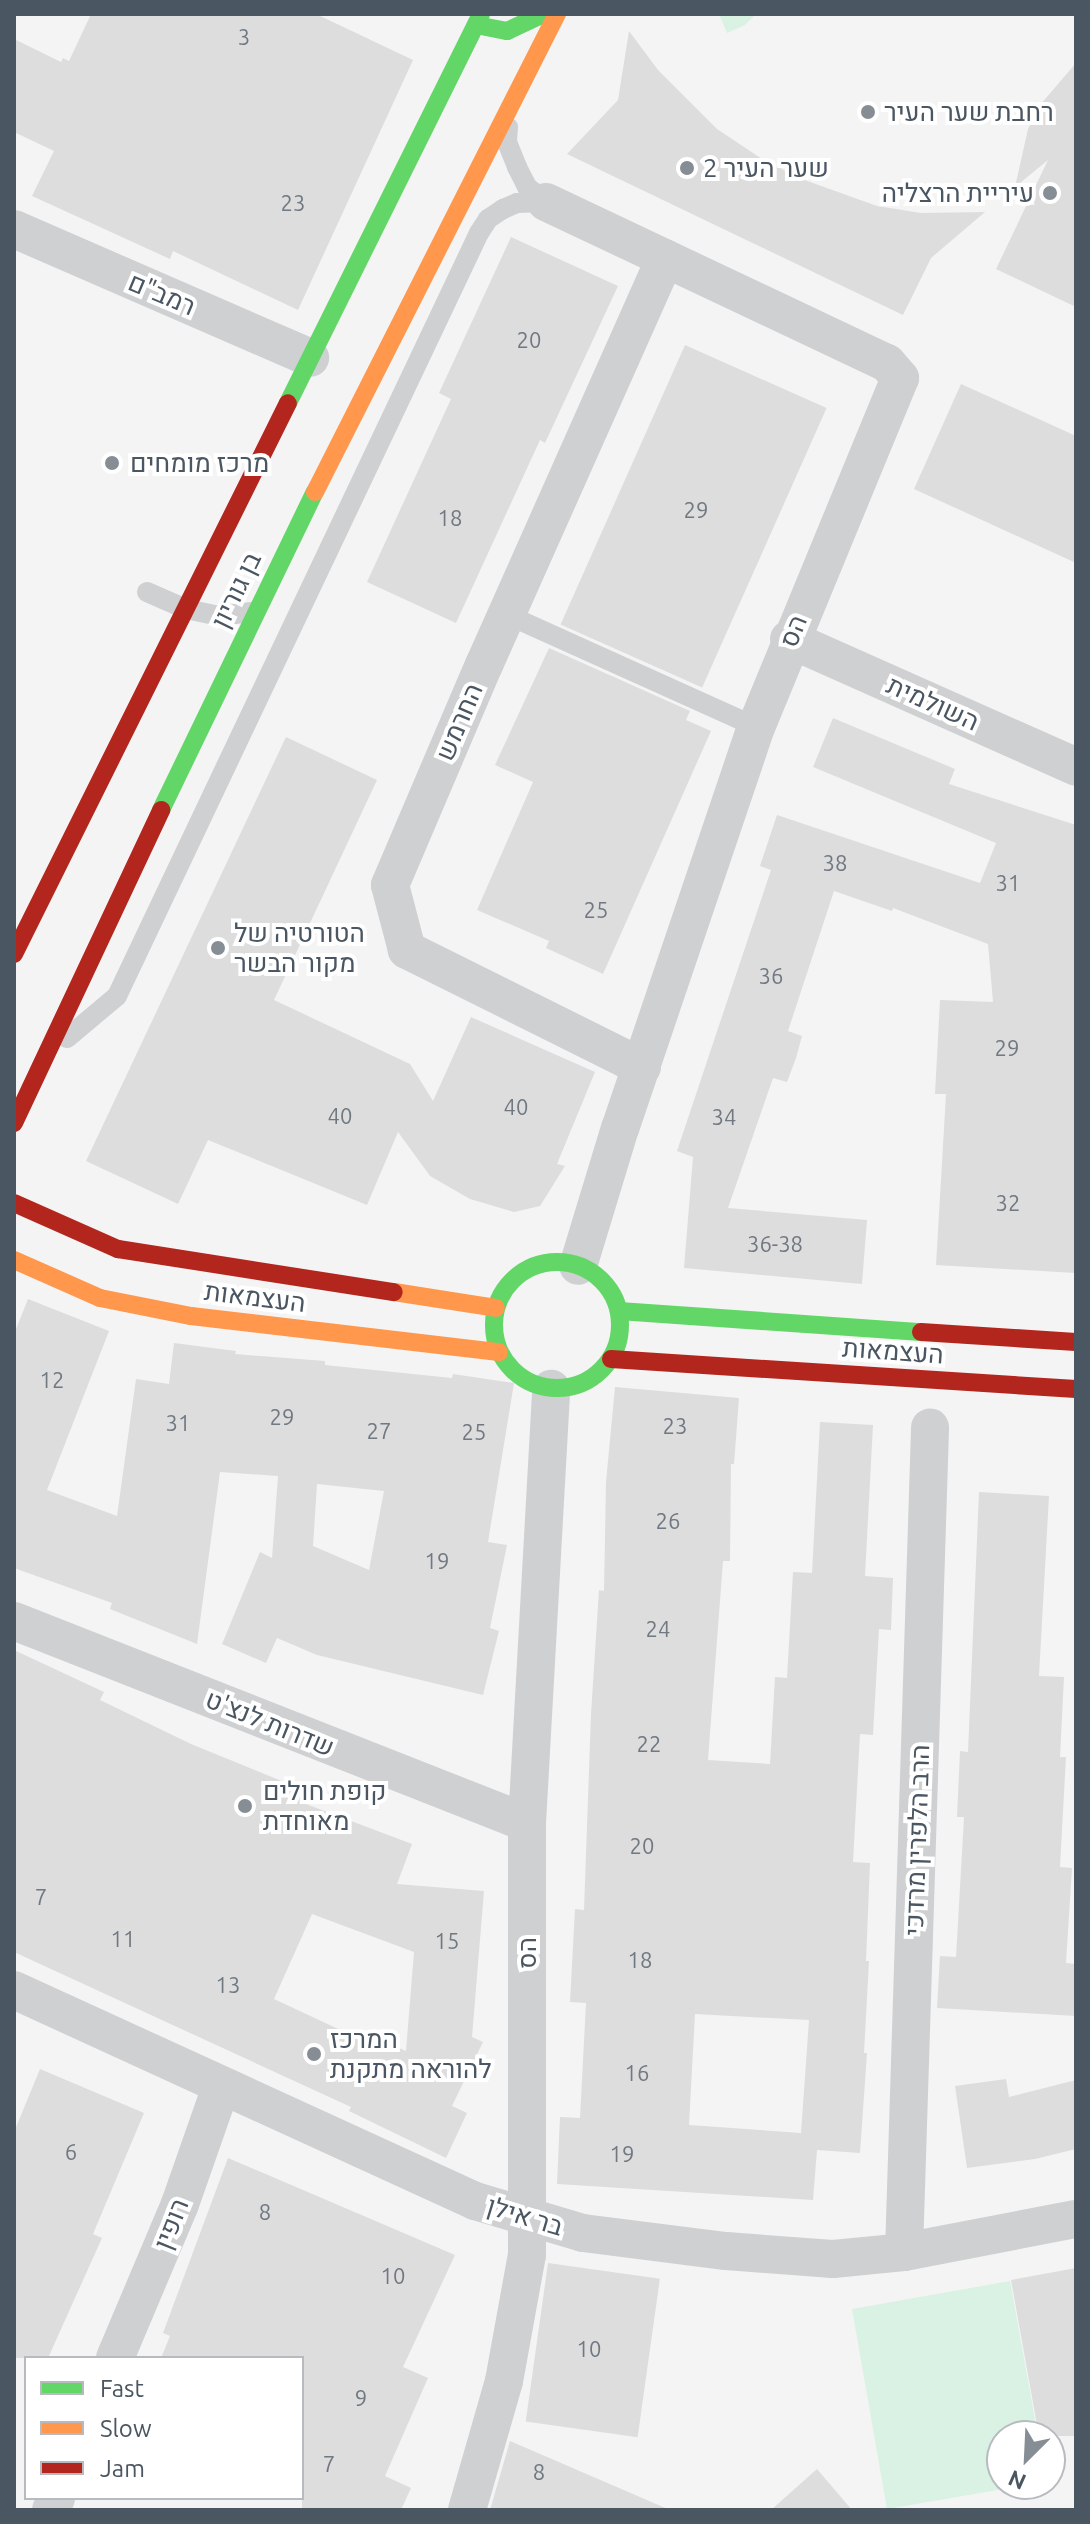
<!DOCTYPE html>
<meta charset="utf-8">
<style>
body{margin:0}
#map{position:relative;width:1090px;height:2524px;overflow:hidden;background:#f4f4f4;font-family:Ubuntu,Heebo,sans-serif}
div>[style]{position:absolute}
.green>*{inset:0;background:#d9f2e3}
.building>*{inset:0;background:#ddddde;transform-origin:0 0}
.lane>*{height:20px;margin:-10px;padding:0 10px;transform-origin:10px;border-radius:10px;background:#ced0d2}
.street>*{height:38px;margin:-19px;padding:0 19px;transform-origin:19px;border-radius:19px;background:#ced0d2}
.fast>*{height:18px;margin:-9px;padding:0 9px;transform-origin:9px;border-radius:9px;background:#63d668}
.fast>.ring{margin:-9px;padding:0;box-sizing:content-box;background:none;border:18px solid #63d668;border-radius:50%}
.slow>*{height:18px;margin:-9px;padding:0 9px;transform-origin:9px;border-radius:9px;background:#ff974d}
.jam>*{height:18px;margin:-9px;padding:0 9px;transform-origin:9px;border-radius:9px;background:#b3261e}
.dots>*{width:22px;height:22px;translate:-50% -50%;box-sizing:border-box;border:4px solid #fff;border-radius:50%}
span{translate:-50% -50%;white-space:nowrap;text-align:center;line-height:1.15;-webkit-text-stroke:8px #fff;paint-order:stroke}
.number-label{font-size:22px;color:#707881}
.number-label span{-webkit-text-stroke-width:0}
.poi-label{font-size:26px;color:#4a5661}
.left{translate:0 -50%;text-align:left}
.right{translate:-100% -50%;text-align:right}
.street-label{font-size:26px;color:#4a5661}
.frame{position:absolute;inset:0;border:16px solid #4a5661;pointer-events:none}
.legend{position:absolute;left:24px;top:2356px;width:280px;height:144px;box-sizing:border-box;background:#fff;border:2px solid #b7bbc0;margin:0;padding:10px 14px;list-style:none;font-size:24px;color:#4a5661}
.legend li{display:flex;align-items:center;gap:16px;height:40px}
.legend b{width:40px;border:2px solid #b7bbc0}
.north{position:absolute;left:986px;top:2420px;width:80px;height:80px;box-sizing:border-box;background:#fff;border:2px solid #b7bbc0;border-radius:50%;rotate:204deg;font-size:22px;font-weight:700;line-height:32px;text-align:center;color:#4a5661}
.north::after{content:'';display:block;margin:auto;width:28px;height:36px;background:#868d94;clip-path:polygon(50% 0,100% 100%,50% 72%,0 100%)}
</style>
<div id="map">
<div class="green">
<div style="clip-path:polygon(719px 14px,756px 14px,745px 25px,727px 33px)"></div>
<div style="clip-path:polygon(1010px 2281px,1038px 2436px,1002px 2436px,1002px 2484px,1032px 2484px,887px 2509px,852px 2309px)"></div>
</div>
<div class="building">
<div style="clip-path:polygon(91px 14px,316px 14px,413px 60px,298px 310px,173px 251px,170px 259px,32px 196px,54px 151px,14px 132px,14px 39px,61px 62px,63px 58px,69px 61px)"></div>
<div style="clip-path:polygon(629px 31px,658px 70px,717px 129px,759px 157px,799px 178px,877px 206px,921px 213px,985px 212px,931px 258px,903px 315px,567px 154px,618px 100px)"></div>
<div style="clip-path:polygon(1076px 63px,1076px 307px,996px 269px,1048px 160px,1015px 187px,1028px 129px,1040px 105px)"></div>
<div style="clip-path:polygon(511px 237px,618px 286px,545px 443px,540px 440px,456px 623px,367px 582px,451px 399px,439px 393px)"></div>
<div style="left:685px;top:345px;width:155px;height:306px;rotate:24deg"></div>
<div style="clip-path:polygon(961px 384px,1076px 436px,1076px 563px,914px 489px)"></div>
<div style="clip-path:polygon(549px 648px,690px 711px,686px 720px,711px 731px,603px 974px,546px 948px,549px 941px,477px 910px,533px 782px,495px 765px)"></div>
<div style="clip-path:polygon(833px 718px,955px 769px,949px 784px,1076px 825px,1076px 1273px,936px 1265px,946px 1094px,935px 1094px,940px 1000px,993px 1002px,988px 944px,893px 908px,892px 911px,834px 891px,788px 1031px,802px 1036px,796px 1058px,787px 1082px,773px 1078px,728px 1208px,867px 1220px,862px 1284px,684px 1268px,693px 1157px,677px 1151px,771px 870px,760px 866px,777px 815px,980px 883px,996px 843px,813px 767px)"></div>
<div style="clip-path:polygon(286px 737px,377px 780px,274px 1000px,410px 1064px,433px 1101px,471px 1017px,595px 1072px,557px 1164px,565px 1166px,540px 1206px,514px 1212px,470px 1199px,430px 1176px,398px 1132px,367px 1205px,208px 1140px,178px 1204px,86px 1161px)"></div>
<div style="clip-path:polygon(evenodd,28px 1299px,109px 1331px,47px 1490px,117px 1516px,136px 1379px,169px 1384px,174px 1343px,236px 1351px,235px 1354px,325px 1361px,325px 1365px,452px 1378px,453px 1374px,514px 1383px,488px 1542px,507px 1545px,490px 1628px,499px 1631px,483px 1695px,317px 1655px,277px 1638px,266px 1663px,222px 1644px,260px 1552px,272px 1558px,278px 1476px,220px 1472px,197px 1644px,110px 1609px,112px 1603px,14px 1568px,14px 1334px,28px 1299px,317px 1484px,384px 1491px,369px 1570px,313px 1546px,317px 1484px)"></div>
<div style="clip-path:polygon(evenodd,615px 1387px,739px 1398px,734px 1464px,731px 1464px,730px 1561px,723px 1561px,708px 1760px,770px 1764px,775px 1677px,787px 1678px,793px 1572px,812px 1573px,820px 1422px,873px 1425px,865px 1576px,893px 1578px,891px 1630px,879px 1629px,873px 1735px,860px 1734px,853px 1862px,870px 1863px,866px 1961px,869px 1961px,864px 2053px,867px 2053px,860px 2153px,817px 2150px,813px 2200px,557px 2184px,560px 2117px,580px 2118px,586px 2003px,570px 2002px,575px 1909px,584px 1910px,591px 1714px,599px 1590px,604px 1591px,606px 1482px,615px 1387px,695px 2014px,809px 2020px,801px 2133px,689px 2125px,695px 2014px)"></div>
<div style="clip-path:polygon(979px 1492px,1049px 1496px,1039px 1676px,1064px 1677px,1060px 1757px,1066px 1757px,1060px 1867px,1072px 1868px,1066px 1963px,1076px 1964px,1076px 2016px,937px 2008px,940px 1956px,956px 1957px,964px 1817px,957px 1817px,960px 1751px,968px 1752px)"></div>
<div style="clip-path:polygon(evenodd,14px 1650px,104px 1692px,100px 1700px,191px 1744px,311px 1793px,306px 1804px,412px 1844px,397px 1884px,484px 1891px,472px 2037px,483px 2042px,452px 2106px,467px 2113px,446px 2158px,349px 2111px,351px 2107px,14px 1952px,14px 1650px,312px 1914px,414px 1952px,406px 2051px,383px 2041px,379px 2048px,274px 1999px,312px 1914px)"></div>
<div style="clip-path:polygon(40px 2069px,144px 2113px,93px 2234px,102px 2238px,48px 2358px,14px 2358px,14px 2132px)"></div>
<div style="clip-path:polygon(1006px 2079px,1009px 2097px,1076px 2080px,1076px 2149px,1035px 2159px,967px 2168px,955px 2086px)"></div>
<div style="clip-path:polygon(228px 2158px,455px 2255px,403px 2367px,428px 2378px,385px 2476px,411px 2488px,401px 2510px,302px 2510px,302px 2358px,161px 2358px,170px 2336px,163px 2333px)"></div>
<div style="left:548px;top:2263px;width:113px;height:160px;rotate:8deg"></div>
<div style="clip-path:polygon(1076px 2268px,1076px 2436px,1039px 2436px,1011px 2280px)"></div>
<div style="clip-path:polygon(510px 2441px,670px 2510px,490px 2510px)"></div>
<div style="clip-path:polygon(817px 2469px,852px 2510px,771px 2510px)"></div>
</div>
<div class="lane">
<div style="left:508px;top:127px;width:15px;rotate:94deg"></div>
<div style="left:507px;top:142px;width:27px;rotate:68deg"></div>
<div style="left:517px;top:167px;width:22px;rotate:63deg"></div>
<div style="left:527px;top:187px;width:24px;rotate:38deg"></div>
<div style="left:147px;top:592px;width:43px;rotate:23.6deg"></div>
<div style="left:186px;top:609px;width:34px;rotate:12deg"></div>
<div style="left:219px;top:616px;width:35px;rotate:-7deg"></div>
<div style="left:506px;top:614px;width:274px;rotate:24.3deg"></div>
<div style="left:67px;top:1038px;width:65px;rotate:-40deg"></div>
<div style="left:117px;top:996px;width:845px;rotate:-64.62deg"></div>
<div style="left:479px;top:233px;width:17px;rotate:-57deg"></div>
<div style="left:488px;top:219px;width:18px;rotate:-34deg"></div>
<div style="left:503px;top:209px;width:15px;rotate:-23deg"></div>
<div style="left:517px;top:203px;width:29px;rotate:-2deg"></div>
</div>
<div class="street">
<div style="left:546px;top:202px;width:377px;rotate:25.3deg"></div>
<div style="left:887px;top:363px;width:20px;rotate:49deg"></div>
<div style="left:900px;top:378px;width:378px;rotate:112.4deg"></div>
<div style="left:756px;top:727px;width:423px;rotate:108.7deg"></div>
<div style="left:620px;top:1128px;width:144px;rotate:106.9deg"></div>
<div style="left:14px;top:229px;width:323px;rotate:23.5deg"></div>
<div style="left:789px;top:639px;width:314px;rotate:24deg"></div>
<div style="left:642px;top:1067px;width:263px;rotate:-153.5deg"></div>
<div style="left:407px;top:950px;width:67px;rotate:-104.7deg"></div>
<div style="left:390px;top:885px;width:239px;rotate:-66.9deg"></div>
<div style="left:484px;top:665px;width:445px;rotate:-66deg"></div>
<div style="left:14px;top:1621px;width:551px;rotate:21.49deg"></div>
<div style="left:14px;top:1990px;width:507px;rotate:24.59deg"></div>
<div style="left:475px;top:2201px;width:113px;rotate:16.5deg"></div>
<div style="left:583px;top:2233px;width:144px;rotate:7.2deg"></div>
<div style="left:726px;top:2251px;width:107px;rotate:4.3deg"></div>
<div style="left:833px;top:2259px;width:71px;rotate:-5.6deg"></div>
<div style="left:904px;top:2252px;width:175px;rotate:-10.9deg"></div>
<div style="left:904px;top:2252px;width:825px;rotate:-88.19deg"></div>
<div style="left:115px;top:2358px;width:167px;rotate:-67.1deg"></div>
<div style="left:180px;top:2204px;width:124px;rotate:-70.7deg"></div>
<div style="left:51px;top:2510px;width:13px;rotate:-67deg"></div>
<div style="left:467px;top:2510px;width:134px;rotate:-74deg"></div>
<div style="left:504px;top:2381px;width:128px;rotate:-79.7deg"></div>
<div style="left:527px;top:2255px;width:432px;rotate:-90deg"></div>
<div style="left:527px;top:1823px;width:435px;rotate:-86.8deg"></div>
</div>
<div class="fast">
<div style="left:476px;top:25px;width:32px;rotate:11deg"></div>
<div style="left:507px;top:31px;width:40px;rotate:-25deg"></div>
<div style="left:288px;top:403px;width:434px;rotate:-63.6deg"></div>
<div style="left:161px;top:810px;width:353px;rotate:-64.2deg"></div>
<div class="ring" style="left:494px;top:1262px;width:108px;height:108px"></div>
<div style="left:619px;top:1311px;width:303px;rotate:4deg"></div>
</div>
<div class="slow">
<div style="left:315px;top:492px;width:536px;rotate:-63.15deg"></div>
<div style="left:14px;top:1260px;width:94px;rotate:23.8deg"></div>
<div style="left:100px;top:1298px;width:93px;rotate:11.2deg"></div>
<div style="left:191px;top:1316px;width:310px;rotate:6.7deg"></div>
<div style="left:394px;top:1292px;width:103px;rotate:8.9deg"></div>
</div>
<div class="jam">
<div style="left:14px;top:954px;width:615px;rotate:-63.56deg"></div>
<div style="left:14px;top:1123px;width:346px;rotate:-64.8deg"></div>
<div style="left:14px;top:1203px;width:114px;rotate:23.9deg"></div>
<div style="left:118px;top:1249px;width:279px;rotate:8.9deg"></div>
<div style="left:921px;top:1332px;width:155px;rotate:3.7deg"></div>
<div style="left:611px;top:1359px;width:466px;rotate:3.7deg"></div>
</div>
<div class="dots">
<div style="left:868px;top:112px;background:#868d94"></div>
<div style="left:687px;top:168px;background:#868d94"></div>
<div style="left:1050px;top:193px;background:#868d94"></div>
<div style="left:112px;top:463px;background:#868d94"></div>
<div style="left:218px;top:948px;background:#868d94"></div>
<div style="left:245px;top:1806px;background:#868d94"></div>
<div style="left:314px;top:2054px;background:#868d94"></div>
</div>
<div class="number-label">
<span style="left:244px;top:37px">3</span>
<span style="left:293px;top:203px">23</span>
<span style="left:529px;top:340px">20</span>
<span style="left:696px;top:510px">29</span>
<span style="left:450px;top:518px">18</span>
<span style="left:835px;top:863px">38</span>
<span style="left:1008px;top:883px">31</span>
<span style="left:596px;top:910px">25</span>
<span style="left:771px;top:976px">36</span>
<span style="left:1007px;top:1048px">29</span>
<span style="left:516px;top:1107px">40</span>
<span style="left:340px;top:1116px">40</span>
<span style="left:724px;top:1117px">34</span>
<span style="left:1008px;top:1203px">32</span>
<span style="left:775px;top:1244px">36-38</span>
<span style="left:52px;top:1380px">12</span>
<span style="left:282px;top:1417px">29</span>
<span style="left:178px;top:1423px">31</span>
<span style="left:675px;top:1426px">23</span>
<span style="left:379px;top:1431px">27</span>
<span style="left:474px;top:1432px">25</span>
<span style="left:668px;top:1521px">26</span>
<span style="left:437px;top:1561px">19</span>
<span style="left:658px;top:1629px">24</span>
<span style="left:649px;top:1744px">22</span>
<span style="left:642px;top:1846px">20</span>
<span style="left:41px;top:1897px">7</span>
<span style="left:123px;top:1939px">11</span>
<span style="left:447px;top:1941px">15</span>
<span style="left:640px;top:1960px">18</span>
<span style="left:228px;top:1985px">13</span>
<span style="left:637px;top:2073px">16</span>
<span style="left:71px;top:2152px">6</span>
<span style="left:622px;top:2154px">19</span>
<span style="left:265px;top:2212px">8</span>
<span style="left:393px;top:2276px">10</span>
<span style="left:589px;top:2349px">10</span>
<span style="left:361px;top:2398px">9</span>
<span style="left:329px;top:2464px">7</span>
<span style="left:539px;top:2472px">8</span>
</div>
<div class="poi-label">
<span class="left" style="left:884px;top:112px">רחבת שער העיר</span>
<span class="left" style="left:703px;top:168px">שער העיר 2</span>
<span class="right" style="left:1034px;top:193px">עיריית הרצליה</span>
<span class="left" style="left:130px;top:463px">מרכז מומחים</span>
<span class="left" style="left:234px;top:948px">הטורטיה של<br>מקור הבשר</span>
<span class="left" style="left:263px;top:1806px">קופת חולים<br>מאוחדת</span>
<span class="left" style="left:330px;top:2054px">המרכז<br>להוראה מתקנת</span>
</div>
<div class="street-label">
<span style="left:162px;top:294px;rotate:23deg">רמב"ם</span>
<span style="left:236px;top:590px;rotate:-64deg">בן גוריון</span>
<span style="left:793px;top:631px;rotate:-68deg">הס</span>
<span style="left:933px;top:703px;rotate:24deg">השולמית</span>
<span style="left:459px;top:722px;rotate:-67deg">החרמש</span>
<span style="left:255px;top:1297px;rotate:7deg">העצמאות</span>
<span style="left:893px;top:1351px;rotate:4deg">העצמאות</span>
<span style="left:270px;top:1723px;rotate:22deg">שדרות לנצ'ט</span>
<span style="left:917px;top:1840px;rotate:-88deg">הרב הלפרין מרדכי</span>
<span style="left:527px;top:1953px;rotate:-90deg">הס</span>
<span style="left:525px;top:2216px;rotate:17deg">בר אילן</span>
<span style="left:171px;top:2224px;rotate:-68deg">רופין</span>
</div>
<div class="frame"></div>
<ul class="legend">
<li><b style="height:10px;background:#63d668"></b>Fast</li>
<li><b style="height:10px;background:#ff974d"></b>Slow</li>
<li><b style="height:10px;background:#b3261e"></b>Jam</li>
</ul>
<div class="north">N</div>
</div>
